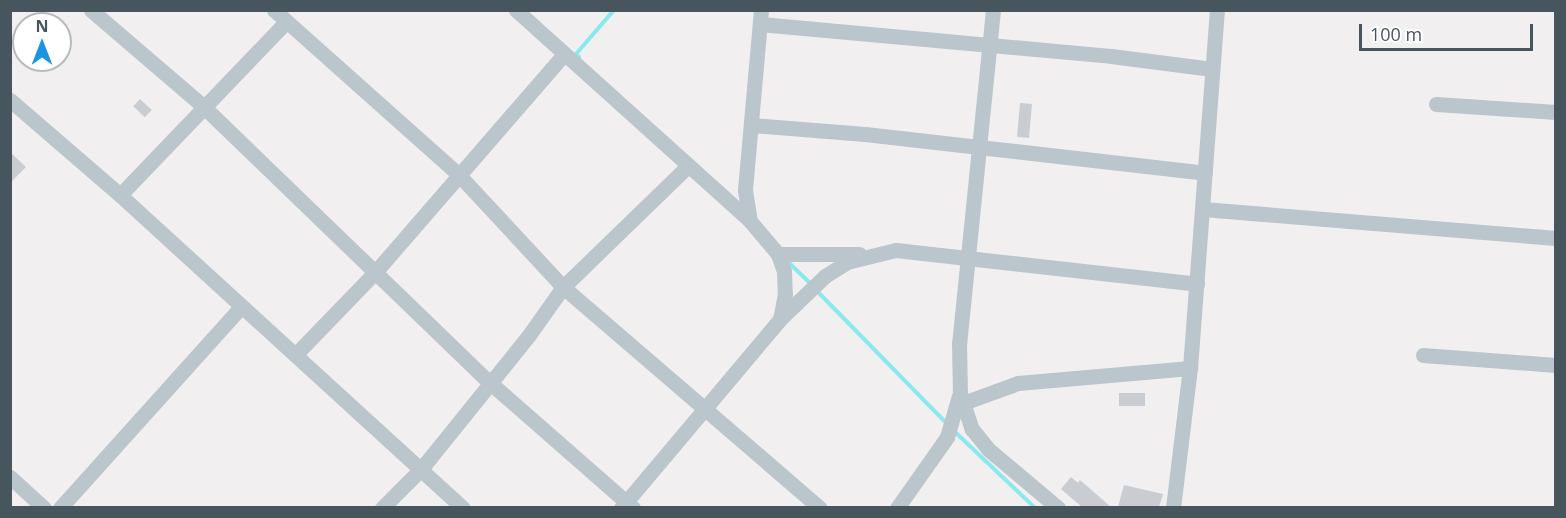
<!DOCTYPE html>
<style>
body{margin:0}
#map{position:relative;width:1566px;height:518px;overflow:hidden;background:#f1efef;font-family:"Open Sans",sans-serif}
div>[style]{position:absolute}
.stream>*{height:4px;margin:-2px;padding:0 2px;transform-origin:2px;border-radius:2px;background:#8ae9ec}
.building>*{inset:0;background:#c9cdd1;transform-origin:0 0}
.minor>*{height:15px;margin:-7.5px;padding:0 7.5px;transform-origin:7.5px;border-radius:7.5px;background:#bac6cc}
span{translate:-50% -50%;white-space:nowrap;text-align:center;line-height:1.15;-webkit-text-stroke:4.5px #fff;paint-order:stroke}
.frame{position:absolute;inset:0;border:12px solid #47565c;pointer-events:none}
.north{position:absolute;left:12px;top:12px;width:60px;height:60px;box-sizing:border-box;background:#fff;border:2px solid #b5bbbe;border-radius:50%;rotate:0deg;font-size:16px;font-weight:700;line-height:24px;text-align:center;color:#47565c}
.north::after{content:'';display:block;margin:auto;width:21px;height:27px;background:#1995e1;clip-path:polygon(50% 0,100% 100%,50% 72%,0 100%)}
.scale{position:absolute;left:1359px;top:24px;width:174px;height:27px;box-sizing:border-box;border:3px solid #47565c;border-top:0;padding-left:8px;font-size:18px;line-height:21px;white-space:nowrap;color:#47565c;-webkit-text-stroke:4px #fff;paint-order:stroke}
</style>
<div id="map">
<div class="stream">
<div style="left:579px;top:57px;width:4px;rotate:-135deg"></div>
<div style="left:576px;top:54px;width:58px;rotate:-49.2deg"></div>
<div style="left:786px;top:260px;width:35px;rotate:44deg"></div>
<div style="left:816px;top:290px;width:187px;rotate:45.6deg"></div>
<div style="left:954px;top:431px;width:112px;rotate:43.5deg"></div>
</div>
<div class="building">
<div style="left:140px;top:99px;width:16px;height:10px;rotate:43deg"></div>
<div style="left:1020px;top:103px;width:12px;height:34px;rotate:5deg"></div>
<div style="clip-path:polygon(10px 152px,26px 167px,10px 183px)"></div>
<div style="left:1119px;top:393px;width:26px;height:13px"></div>
<div style="clip-path:polygon(1071px 477px,1078px 483px,1080px 480px,1111px 507px,1082px 507px,1061px 489px)"></div>
<div style="clip-path:polygon(1124px 485px,1163px 494px,1159px 507px,1118px 507px)"></div>
</div>
<div class="minor">
<div style="left:91px;top:10px;width:149px;rotate:40.6deg"></div>
<div style="left:204px;top:107px;width:395px;rotate:44deg"></div>
<div style="left:488px;top:381px;width:193px;rotate:41.2deg"></div>
<div style="left:274px;top:10px;width:248px;rotate:41.7deg"></div>
<div style="left:459px;top:175px;width:153px;rotate:47.1deg"></div>
<div style="left:563px;top:287px;width:339px;rotate:40.7deg"></div>
<div style="left:516px;top:10px;width:315px;rotate:42deg"></div>
<div style="left:761px;top:10px;width:181px;rotate:95.1deg"></div>
<div style="left:745px;top:190px;width:31px;rotate:81deg"></div>
<div style="left:750px;top:221px;width:43px;rotate:49.7deg"></div>
<div style="left:778px;top:254px;width:18px;rotate:71deg"></div>
<div style="left:784px;top:271px;width:23px;rotate:88deg"></div>
<div style="left:785px;top:294px;width:25px;rotate:101deg"></div>
<div style="left:993px;top:10px;width:335px;rotate:95.8deg"></div>
<div style="left:959px;top:343px;width:50px;rotate:88.9deg"></div>
<div style="left:960px;top:393px;width:38px;rotate:72deg"></div>
<div style="left:972px;top:429px;width:26px;rotate:51deg"></div>
<div style="left:988px;top:449px;width:92px;rotate:40.1deg"></div>
<div style="left:760px;top:24px;width:352px;rotate:5.2deg"></div>
<div style="left:1111px;top:56px;width:102px;rotate:7.3deg"></div>
<div style="left:10px;top:100px;width:145px;rotate:40.8deg"></div>
<div style="left:120px;top:195px;width:464px;rotate:42.4deg"></div>
<div style="left:1436px;top:104px;width:120px;rotate:3.8deg"></div>
<div style="left:751px;top:125px;width:114px;rotate:4.5deg"></div>
<div style="left:865px;top:134px;width:342px;rotate:6.5deg"></div>
<div style="left:120px;top:195px;width:240px;rotate:-46.2deg"></div>
<div style="left:1203px;top:209px;width:354px;rotate:4.7deg"></div>
<div style="left:778px;top:254px;width:81px"></div>
<div style="left:296px;top:354px;width:117px;rotate:-46deg"></div>
<div style="left:377px;top:270px;width:286px;rotate:-49.1deg"></div>
<div style="left:1423px;top:355px;width:133px;rotate:4.3deg"></div>
<div style="left:963px;top:403px;width:59px;rotate:-20deg"></div>
<div style="left:1018px;top:383px;width:173px;rotate:-5deg"></div>
<div style="left:10px;top:477px;width:46px;rotate:42.4deg"></div>
<div style="left:60px;top:508px;width:270px;rotate:-48deg"></div>
<div style="left:382px;top:508px;width:55px;rotate:-45deg"></div>
<div style="left:421px;top:469px;width:172px;rotate:-51.1deg"></div>
<div style="left:529px;top:335px;width:59px;rotate:-54.7deg"></div>
<div style="left:563px;top:287px;width:174px;rotate:-44.1deg"></div>
<div style="left:621px;top:508px;width:247px;rotate:-49.9deg"></div>
<div style="left:780px;top:319px;width:62px;rotate:-43.7deg"></div>
<div style="left:825px;top:276px;width:26px;rotate:-32deg"></div>
<div style="left:847px;top:262px;width:50px;rotate:-13.8deg"></div>
<div style="left:896px;top:250px;width:303px;rotate:6.4deg"></div>
<div style="left:897px;top:508px;width:87px;rotate:-54.8deg"></div>
<div style="left:947px;top:437px;width:43px;rotate:-73.7deg"></div>
<div style="left:1173px;top:508px;width:141px;rotate:-83.1deg"></div>
<div style="left:1190px;top:368px;width:359px;rotate:-85.7deg"></div>
</div>
<div class="frame"></div>
<div class="north">N</div>
<div class="scale">100 m</div>
</div>
